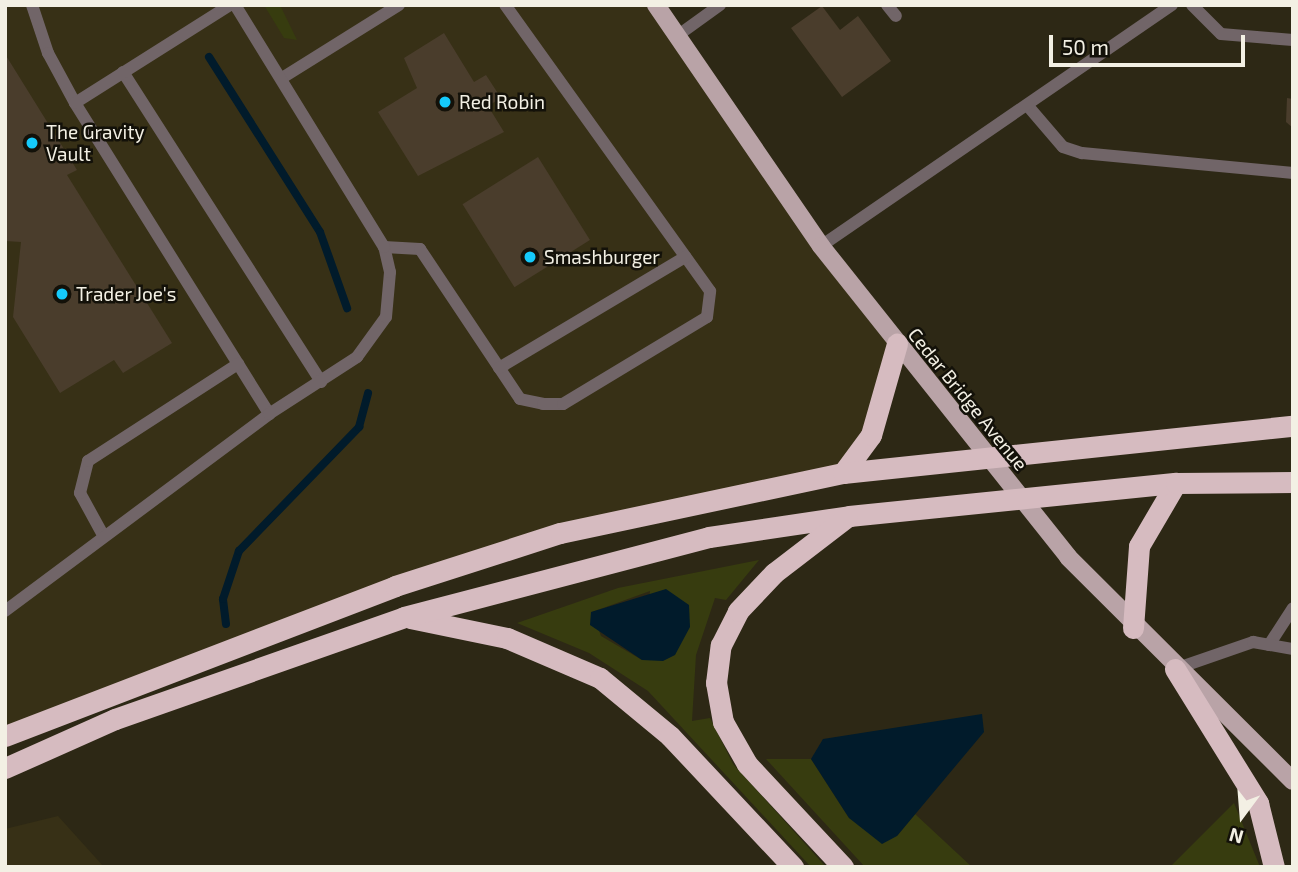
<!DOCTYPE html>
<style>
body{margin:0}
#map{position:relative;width:1298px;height:872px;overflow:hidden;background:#2d2815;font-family:"Exo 2",sans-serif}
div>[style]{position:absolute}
.built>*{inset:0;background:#373016}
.green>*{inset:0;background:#373c0f}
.water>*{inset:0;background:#011b2b}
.stream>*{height:8px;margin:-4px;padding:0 4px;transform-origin:4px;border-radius:4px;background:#011b2b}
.building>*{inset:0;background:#4a3d2c;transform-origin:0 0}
.lane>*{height:12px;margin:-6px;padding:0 6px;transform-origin:6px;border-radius:6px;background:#716568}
.primary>*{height:18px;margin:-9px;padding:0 9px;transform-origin:9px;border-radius:9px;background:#b9a3a7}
.highway>*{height:21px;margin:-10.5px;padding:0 10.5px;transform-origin:10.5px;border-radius:10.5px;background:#d6bbc0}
.dots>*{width:19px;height:19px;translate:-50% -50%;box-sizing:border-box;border:4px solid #131109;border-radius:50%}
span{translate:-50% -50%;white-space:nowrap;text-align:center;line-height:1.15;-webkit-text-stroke:5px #131109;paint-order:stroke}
.poi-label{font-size:19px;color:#f3f0e4}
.left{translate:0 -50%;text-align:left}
.street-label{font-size:19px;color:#f3f0e4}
.frame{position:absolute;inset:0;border:7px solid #f3f0e4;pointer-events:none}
.north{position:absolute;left:1207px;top:781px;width:70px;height:70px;-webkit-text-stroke:5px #131109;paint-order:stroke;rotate:196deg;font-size:19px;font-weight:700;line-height:28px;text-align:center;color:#f3f0e4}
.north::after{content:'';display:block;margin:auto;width:24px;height:32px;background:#f3f0e4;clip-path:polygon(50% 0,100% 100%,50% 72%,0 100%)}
.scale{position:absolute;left:1049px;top:35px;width:196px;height:32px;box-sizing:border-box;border:4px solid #f3f0e4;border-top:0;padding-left:9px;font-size:21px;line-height:24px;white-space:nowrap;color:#f3f0e4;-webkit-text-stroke:5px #131109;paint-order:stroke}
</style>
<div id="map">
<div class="built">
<div style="clip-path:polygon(5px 5px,656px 5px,897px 344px,882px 405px,843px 473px,559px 533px,5px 736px)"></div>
<div style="clip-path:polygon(58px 816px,104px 867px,5px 867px,5px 829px)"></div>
</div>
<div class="green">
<div style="clip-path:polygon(264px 5px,280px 5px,297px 40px,284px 38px)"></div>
<div style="clip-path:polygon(evenodd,759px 560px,726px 600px,715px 598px,696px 655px,692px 721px,710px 718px,733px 764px,826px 867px,811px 867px,648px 691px,589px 653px,517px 623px,618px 588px,759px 560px,650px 591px,642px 660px,601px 636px,592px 612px,650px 591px)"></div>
<div style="clip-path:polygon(766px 759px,811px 759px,849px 818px,897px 836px,915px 814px,972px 867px,865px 867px)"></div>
<div style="clip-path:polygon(1234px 803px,1260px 867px,1170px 867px)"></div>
</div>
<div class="water">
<div style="clip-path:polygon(666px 589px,689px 605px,690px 627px,675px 655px,663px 661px,642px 660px,590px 625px,591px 612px)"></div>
<div style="clip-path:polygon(982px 714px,984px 732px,897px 836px,882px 844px,849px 818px,811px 759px,823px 739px)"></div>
</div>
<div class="stream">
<div style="left:209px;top:57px;width:207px;rotate:57.6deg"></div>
<div style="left:320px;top:232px;width:81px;rotate:70.4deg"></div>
<div style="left:226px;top:624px;width:25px;rotate:-97deg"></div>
<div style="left:223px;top:599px;width:51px;rotate:-71.6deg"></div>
<div style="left:239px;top:551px;width:173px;rotate:-45.9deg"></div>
<div style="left:359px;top:427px;width:35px;rotate:-75deg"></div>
</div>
<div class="building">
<div style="clip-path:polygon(822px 6px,840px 30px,858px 16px,891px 61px,842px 97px,791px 28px)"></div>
<div style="clip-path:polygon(444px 33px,474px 82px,486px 75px,501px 98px,488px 106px,504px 132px,418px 176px,378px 112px,417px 88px,404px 58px)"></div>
<div style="clip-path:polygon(5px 54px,77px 170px,67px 175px,172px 343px,123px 373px,114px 360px,60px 393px,13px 317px,21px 242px,5px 241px)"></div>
<div style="clip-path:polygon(1287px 98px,1293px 99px,1293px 128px,1286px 122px)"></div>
<div style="left:538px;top:157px;width:98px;height:89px;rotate:58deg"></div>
</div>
<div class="lane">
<div style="left:32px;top:5px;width:51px;rotate:71.6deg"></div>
<div style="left:48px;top:53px;width:57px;rotate:61.6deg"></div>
<div style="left:75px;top:103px;width:367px;rotate:58deg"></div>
<div style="left:887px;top:5px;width:14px;rotate:51deg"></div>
<div style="left:1192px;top:5px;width:41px;rotate:45deg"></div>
<div style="left:1221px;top:34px;width:72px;rotate:4.8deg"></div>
<div style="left:677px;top:36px;width:53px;rotate:-35.8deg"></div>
<div style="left:123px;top:72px;width:368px;rotate:57.4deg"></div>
<div style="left:282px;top:78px;width:138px;rotate:-32deg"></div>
<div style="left:75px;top:103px;width:183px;rotate:-32.3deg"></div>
<div style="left:1027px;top:105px;width:55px;rotate:49.4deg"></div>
<div style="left:1063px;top:147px;width:20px;rotate:18deg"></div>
<div style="left:1082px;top:153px;width:212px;rotate:5.4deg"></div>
<div style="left:821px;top:246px;width:426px;rotate:-34.5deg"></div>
<div style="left:384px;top:247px;width:36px;rotate:3deg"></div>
<div style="left:420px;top:249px;width:180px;rotate:56.3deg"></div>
<div style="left:520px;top:399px;width:24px;rotate:12deg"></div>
<div style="left:543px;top:404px;width:20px"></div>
<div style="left:563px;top:404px;width:168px;rotate:-31.1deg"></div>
<div style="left:707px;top:317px;width:26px;rotate:-83deg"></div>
<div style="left:710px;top:291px;width:352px;rotate:-125.6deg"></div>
<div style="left:499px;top:368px;width:217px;rotate:-30.8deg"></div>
<div style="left:103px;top:535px;width:48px;rotate:-118.7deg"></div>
<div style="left:80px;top:493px;width:33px;rotate:-76deg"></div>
<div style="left:88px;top:461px;width:179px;rotate:-32.9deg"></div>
<div style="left:5px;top:611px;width:329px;rotate:-36.7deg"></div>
<div style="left:269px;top:414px;width:105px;rotate:-32.9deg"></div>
<div style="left:357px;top:357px;width:49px;rotate:-54.1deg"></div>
<div style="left:386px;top:317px;width:45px;rotate:-84.9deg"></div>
<div style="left:390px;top:272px;width:26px;rotate:-103deg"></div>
<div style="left:384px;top:247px;width:284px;rotate:-121.6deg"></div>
<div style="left:1269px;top:645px;width:44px;rotate:-57deg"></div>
<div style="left:1175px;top:669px;width:83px;rotate:-19.1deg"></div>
<div style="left:1253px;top:642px;width:41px;rotate:9.9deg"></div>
</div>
<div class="primary">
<div style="left:656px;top:5px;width:292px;rotate:55.6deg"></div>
<div style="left:821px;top:246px;width:397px;rotate:51.5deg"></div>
<div style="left:1068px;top:557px;width:317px;rotate:44.9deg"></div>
</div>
<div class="highway">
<div style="left:843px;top:473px;width:47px;rotate:-53.6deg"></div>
<div style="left:871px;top:435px;width:95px;rotate:-74.1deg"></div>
<div style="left:410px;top:618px;width:99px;rotate:11.7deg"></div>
<div style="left:507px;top:638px;width:101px;rotate:23.3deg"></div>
<div style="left:600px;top:678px;width:91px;rotate:39.6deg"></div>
<div style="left:670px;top:736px;width:180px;rotate:46.8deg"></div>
<div style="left:1133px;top:628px;width:82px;rotate:-85.8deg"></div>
<div style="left:1139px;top:546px;width:73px;rotate:-59.6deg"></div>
<div style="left:1175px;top:669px;width:158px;rotate:58.2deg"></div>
<div style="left:1258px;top:803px;width:66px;rotate:76deg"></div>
<div style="left:5px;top:736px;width:418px;rotate:-21deg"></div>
<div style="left:395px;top:586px;width:173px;rotate:-17.8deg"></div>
<div style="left:560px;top:533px;width:289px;rotate:-12deg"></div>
<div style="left:843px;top:473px;width:452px;rotate:-6deg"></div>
<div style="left:5px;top:768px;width:120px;rotate:-24deg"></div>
<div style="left:115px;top:719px;width:306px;rotate:-19.4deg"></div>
<div style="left:404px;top:617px;width:315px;rotate:-14.7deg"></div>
<div style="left:709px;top:537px;width:142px;rotate:-8.5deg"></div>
<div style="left:849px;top:516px;width:329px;rotate:-5.8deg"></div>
<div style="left:1176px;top:483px;width:117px;rotate:-0.5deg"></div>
<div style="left:843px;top:867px;width:141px;rotate:-133deg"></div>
<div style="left:747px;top:764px;width:48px;rotate:-119.7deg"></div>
<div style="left:723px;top:722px;width:40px;rotate:-100deg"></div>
<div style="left:716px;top:683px;width:38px;rotate:-83deg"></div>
<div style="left:721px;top:645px;width:38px;rotate:-63deg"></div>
<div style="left:738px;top:611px;width:52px;rotate:-46.5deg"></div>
<div style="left:774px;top:573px;width:92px;rotate:-37.5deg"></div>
</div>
<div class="dots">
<div style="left:445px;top:102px;background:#15cafb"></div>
<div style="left:32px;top:143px;background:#15cafb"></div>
<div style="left:530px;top:257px;background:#15cafb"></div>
<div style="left:62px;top:294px;background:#15cafb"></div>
</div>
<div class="poi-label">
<span class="left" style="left:459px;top:102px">Red Robin</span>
<span class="left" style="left:46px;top:143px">The Gravity<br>Vault</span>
<span class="left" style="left:544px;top:257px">Smashburger</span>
<span class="left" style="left:76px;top:294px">Trader Joe's</span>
</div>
<div class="street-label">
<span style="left:968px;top:399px;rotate:51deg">Cedar Bridge Avenue</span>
</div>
<div class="frame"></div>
<div class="north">N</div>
<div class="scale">50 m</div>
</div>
